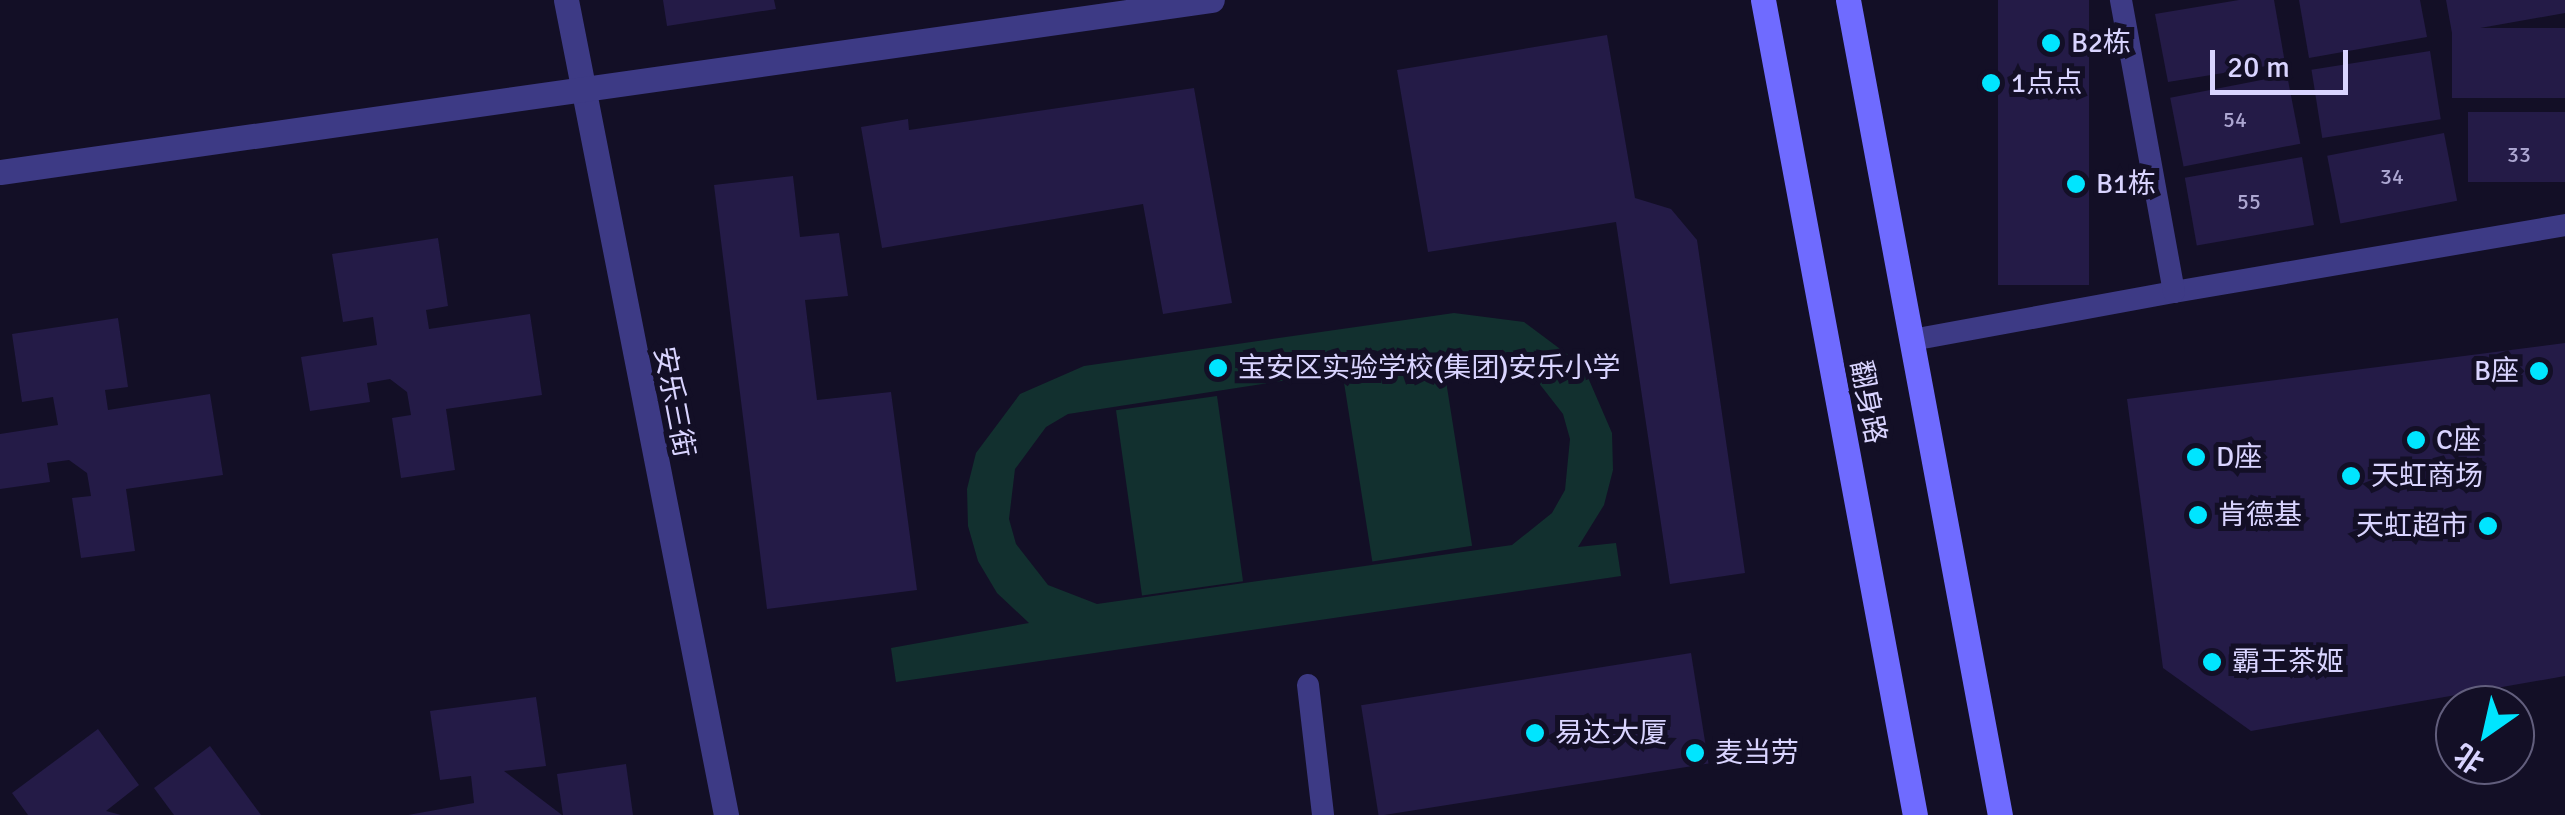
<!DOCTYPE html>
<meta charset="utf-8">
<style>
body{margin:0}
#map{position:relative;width:2565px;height:815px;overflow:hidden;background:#130f26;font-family:Signika,"Noto Sans SC",sans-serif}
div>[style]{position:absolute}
.green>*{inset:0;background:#12302f;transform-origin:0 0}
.building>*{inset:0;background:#241b47;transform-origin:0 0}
.lane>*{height:22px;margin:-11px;padding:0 11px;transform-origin:11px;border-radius:11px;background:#3d3a85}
.street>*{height:25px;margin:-12.5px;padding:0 12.5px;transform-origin:12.5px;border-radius:12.5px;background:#3d3a85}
.secondary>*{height:25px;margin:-12.5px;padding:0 12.5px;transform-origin:12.5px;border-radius:12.5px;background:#6f6bff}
.dots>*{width:28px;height:28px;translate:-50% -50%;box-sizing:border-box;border:5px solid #130f26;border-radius:50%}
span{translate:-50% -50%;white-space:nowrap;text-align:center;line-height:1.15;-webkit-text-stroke:10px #130f26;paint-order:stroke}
.number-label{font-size:22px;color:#aca6d1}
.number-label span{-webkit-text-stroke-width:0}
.poi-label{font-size:28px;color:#d9d4ff}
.left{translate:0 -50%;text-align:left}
.right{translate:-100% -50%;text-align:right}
.street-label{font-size:28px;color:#d9d4ff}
.north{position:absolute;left:2435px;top:685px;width:100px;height:100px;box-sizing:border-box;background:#130f26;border:2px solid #625e7d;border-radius:50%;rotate:214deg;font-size:28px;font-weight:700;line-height:40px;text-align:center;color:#d9d4ff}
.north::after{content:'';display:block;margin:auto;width:35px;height:45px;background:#00e5ff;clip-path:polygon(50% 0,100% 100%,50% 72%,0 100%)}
.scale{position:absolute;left:2210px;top:50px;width:138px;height:45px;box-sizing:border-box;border:5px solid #d9d4ff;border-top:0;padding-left:12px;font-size:30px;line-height:35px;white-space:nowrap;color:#d9d4ff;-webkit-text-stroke:8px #130f26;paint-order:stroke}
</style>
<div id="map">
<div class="green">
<div style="clip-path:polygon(evenodd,1454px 313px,1524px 322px,1583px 366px,1612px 433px,1613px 470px,1604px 505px,1578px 547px,1616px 543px,1621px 576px,896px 682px,891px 648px,1029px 623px,997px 593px,978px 561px,968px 526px,967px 489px,976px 453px,1020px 394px,1084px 366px,1454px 313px,1457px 354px,1483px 354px,1531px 373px,1563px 414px,1570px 439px,1565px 490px,1552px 513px,1512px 545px,1097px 604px,1048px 585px,1016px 544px,1009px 519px,1015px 469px,1046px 427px,1068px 414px,1457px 354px)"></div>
<div style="left:1443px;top:362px;width:186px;height:101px;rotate:81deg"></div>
<div style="left:1217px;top:396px;width:187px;height:102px;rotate:82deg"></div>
</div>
<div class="building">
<div style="clip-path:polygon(663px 0,774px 0,776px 9px,667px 26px)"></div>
<div style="left:1998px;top:0;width:91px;height:285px"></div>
<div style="clip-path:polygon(2239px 0,2274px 0,2285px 63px,2168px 82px,2155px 14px)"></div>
<div style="clip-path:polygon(2299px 0,2420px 0,2427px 37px,2309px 58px)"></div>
<div style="clip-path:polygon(2446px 0,2565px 0,2565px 13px,2452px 33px)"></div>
<div style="left:2565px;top:28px;width:70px;height:113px;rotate:90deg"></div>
<div style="clip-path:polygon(1607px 35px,1635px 198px,1671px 209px,1697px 240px,1745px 573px,1670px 584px,1616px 222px,1428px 252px,1397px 70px)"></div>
<div style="left:2430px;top:51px;width:69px;height:120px;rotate:81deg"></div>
<div style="left:2287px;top:75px;width:70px;height:119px;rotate:79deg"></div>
<div style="clip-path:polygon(1194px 88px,1232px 303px,1163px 314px,1143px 204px,882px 248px,861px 127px,908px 119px,909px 130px)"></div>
<div style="left:2565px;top:112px;width:70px;height:97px;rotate:90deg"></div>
<div style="left:2444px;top:133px;width:69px;height:119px;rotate:79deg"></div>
<div style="left:2302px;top:157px;width:69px;height:119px;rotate:80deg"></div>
<div style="clip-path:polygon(793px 176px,800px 237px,839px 233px,848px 296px,805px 300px,817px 400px,891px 392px,917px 590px,767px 609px,714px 185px)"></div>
<div style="clip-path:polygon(438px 238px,448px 306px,426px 310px,429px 329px,530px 314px,542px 395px,446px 409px,455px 470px,401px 478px,392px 418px,411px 415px,407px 392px,390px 379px,367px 383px,370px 402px,310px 411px,301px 357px,377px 345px,373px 317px,343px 322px,332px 254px)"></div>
<div style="clip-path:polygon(118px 318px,128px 387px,105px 390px,108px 410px,210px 394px,223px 475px,126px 489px,135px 551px,81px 558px,72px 498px,91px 496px,87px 473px,69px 460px,47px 463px,50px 482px,0 489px,0 434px,58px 425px,53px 397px,22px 402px,12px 334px)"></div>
<div style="clip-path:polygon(2565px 343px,2565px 676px,2251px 731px,2163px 668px,2127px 399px)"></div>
<div style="left:1691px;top:653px;width:112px;height:334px;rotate:81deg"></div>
<div style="clip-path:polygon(536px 697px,546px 766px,504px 771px,562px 815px,408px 815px,474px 803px,471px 776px,440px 780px,430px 711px)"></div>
<div style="clip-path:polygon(98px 729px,139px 785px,106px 811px,121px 815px,28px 815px,12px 793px)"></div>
<div style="clip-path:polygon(210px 746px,261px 815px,174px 815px,154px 788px)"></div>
<div style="clip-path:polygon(626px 764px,633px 815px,563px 815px,557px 774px)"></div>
</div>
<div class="lane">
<div style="left:2174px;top:292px;width:397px;rotate:-9.7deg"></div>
<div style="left:1912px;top:340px;width:266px;rotate:-10.4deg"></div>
<div style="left:2174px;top:292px;width:297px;rotate:-100.3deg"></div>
<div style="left:1308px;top:685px;width:131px;rotate:83.4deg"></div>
</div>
<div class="street">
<div style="left:566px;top:0;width:831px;rotate:78.89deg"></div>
<div style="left:0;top:172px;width:1224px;rotate:-8.08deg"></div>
</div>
<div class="secondary">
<div style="left:1763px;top:0;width:829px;rotate:79.44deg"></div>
<div style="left:1848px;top:0;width:829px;rotate:79.44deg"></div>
</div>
<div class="dots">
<div style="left:2051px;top:43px;background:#00e5ff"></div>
<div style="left:1991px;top:83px;background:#00e5ff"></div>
<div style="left:2076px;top:184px;background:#00e5ff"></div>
<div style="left:1218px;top:368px;background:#00e5ff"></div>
<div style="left:2539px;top:371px;background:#00e5ff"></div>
<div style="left:2416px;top:440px;background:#00e5ff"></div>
<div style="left:2196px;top:457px;background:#00e5ff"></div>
<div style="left:2351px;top:476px;background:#00e5ff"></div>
<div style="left:2198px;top:515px;background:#00e5ff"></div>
<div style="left:2488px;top:526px;background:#00e5ff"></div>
<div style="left:2212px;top:662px;background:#00e5ff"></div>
<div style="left:1535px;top:733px;background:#00e5ff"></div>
<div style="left:1695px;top:753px;background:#00e5ff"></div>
</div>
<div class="number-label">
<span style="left:2235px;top:120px">54</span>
<span style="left:2519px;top:155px">33</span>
<span style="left:2392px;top:177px">34</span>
<span style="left:2249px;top:202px">55</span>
</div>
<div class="poi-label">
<span class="left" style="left:2071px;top:43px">B2栋</span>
<span class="left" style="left:2011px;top:83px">1点点</span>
<span class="left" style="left:2096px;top:184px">B1栋</span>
<span class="left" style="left:1238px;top:368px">宝安区实验学校(集团)安乐小学</span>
<span class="right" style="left:2519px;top:371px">B座</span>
<span class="left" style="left:2436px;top:440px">C座</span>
<span class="left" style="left:2216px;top:457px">D座</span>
<span class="left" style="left:2371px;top:476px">天虹商场</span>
<span class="left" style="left:2218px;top:515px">肯德基</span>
<span class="right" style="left:2468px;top:526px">天虹超市</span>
<span class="left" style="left:2232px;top:662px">霸王茶姬</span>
<span class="left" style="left:1555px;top:733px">易达大厦</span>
<span class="left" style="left:1715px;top:753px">麦当劳</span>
</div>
<div class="street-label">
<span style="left:674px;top:402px;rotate:79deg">安乐三街</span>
<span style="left:1868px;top:402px;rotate:79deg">翻身路</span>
</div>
<div class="north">北</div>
<div class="scale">20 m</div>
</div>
